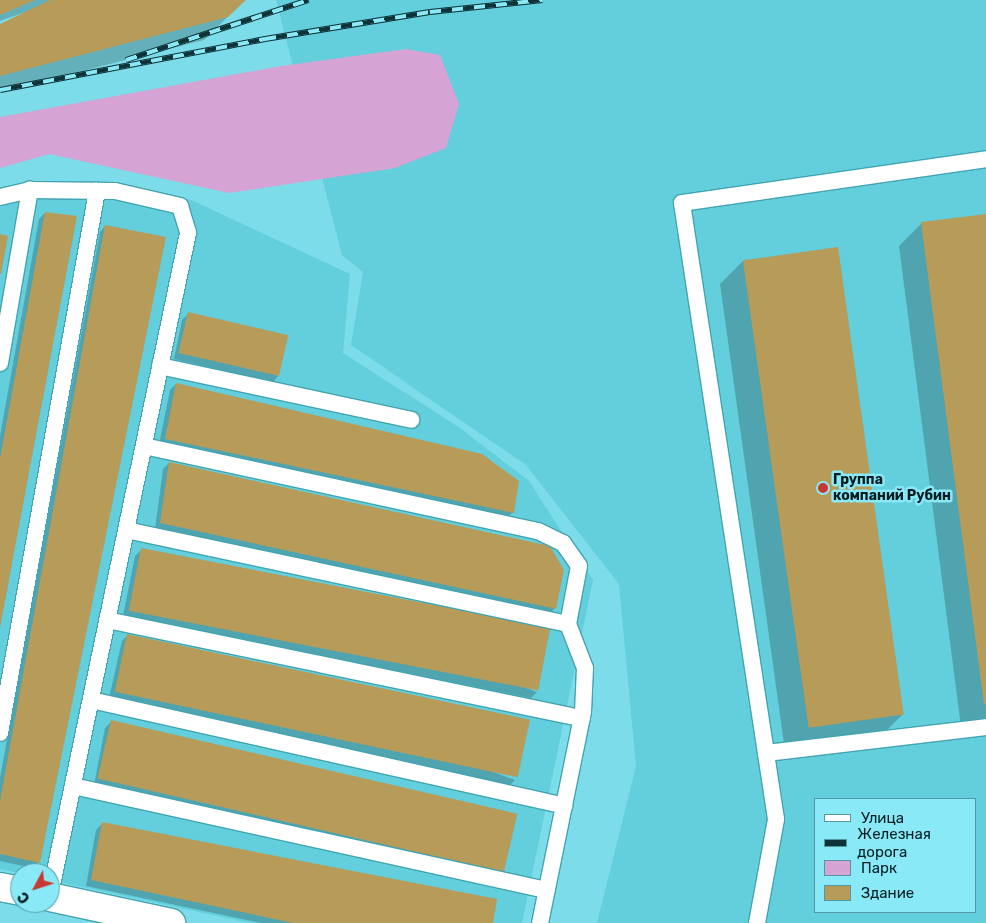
<!DOCTYPE html>
<meta charset="utf-8">
<style>
body{margin:0}
#map{position:relative;width:986px;height:923px;overflow:hidden;background:#7cdce9;font-family:Rubik,sans-serif}
div>[style]{position:absolute}
.built>*{inset:0;background:#63cedc}
.green>*{inset:0;background:#d5a4d4}
.shadow>*{inset:0;background:#0003}
.building>*{inset:0;background:#b69b59;transform-origin:0 0}
.roads{filter:drop-shadow(1px 0 #41a4b1) drop-shadow(-1px 0 #41a4b1) drop-shadow(0 1px #41a4b1) drop-shadow(0 -1px #41a4b1)}
.service>*{height:16px;margin:-8px;padding:0 8px;transform-origin:8px;border-radius:8px;background:#fff}
.minor>*{height:28px;margin:-14px;padding:0 14px;transform-origin:14px;border-radius:14px;background:#fff}
.rail>*{height:5.5px;margin-top:-2.75px;transform-origin:0;background:repeating-linear-gradient(90deg,#89e9f6 0 11px,#0d3237 0 22px);box-sizing:border-box;border-block:1px solid #0d3237}
.dots>*{width:14px;height:14px;translate:-50% -50%;box-sizing:border-box;border:2px solid #89e9f6;border-radius:50%}
span{translate:-50% -50%;white-space:nowrap;text-align:center;line-height:1.15;-webkit-text-stroke:5px #89e9f6;paint-order:stroke}
.poi-label{font-size:14px;color:#001e22;font-weight:700}
.left{translate:0 -50%;text-align:left}
.legend{position:absolute;left:814px;top:798px;width:162px;height:115px;box-sizing:border-box;background:#89e9f6;border:1px solid #5298a1;margin:0;padding:6px 9px;list-style:none;font-size:15px;color:#001e22}
.legend li{display:flex;align-items:center;gap:10px;height:25px}
.legend b{width:25px;border:1px solid #5298a1}
.north{position:absolute;left:10px;top:863px;width:50px;height:50px;box-sizing:border-box;background:#89e9f6;border:1px solid #5298a1;border-radius:50%;rotate:230deg;font-size:14px;font-weight:700;line-height:20px;text-align:center;color:#001e22}
.north::after{content:'';display:block;margin:auto;width:18px;height:22px;background:#c63832;clip-path:polygon(50% 0,100% 100%,50% 72%,0 100%)}
</style>
<div id="map">
<div class="built">
<div style="clip-path:polygon(evenodd,276px 0,986px 0,986px 923px,597px 923px,636px 766px,619px 584px,526px 465px,351px 345px,363px 272px,342px 255px,276px 0,815px 799px,975px 799px,975px 912px,815px 912px,815px 799px)"></div>
<div style="clip-path:polygon(0 199px,189px 199px,350px 274px,343px 353px,460px 428px,529px 481px,593px 580px,522px 923px,250px 923px,50px 880px,50px 873px,20px 873px,0 869px)"></div>
</div>
<div class="green">
<div style="clip-path:polygon(406px 49px,440px 55px,459px 104px,446px 148px,395px 168px,229px 193px,49px 154px,0 168px,0 117px,281px 66px)"></div>
</div>
<div class="shadow">
<div style="clip-path:polygon(0 0,245px 0,204px 40px,0 92px,0 25px,34px 9px,0 21px)"></div>
<div style="clip-path:polygon(45px 213px,0 626px,0 436px,39px 219px)"></div>
<div style="clip-path:polygon(986px 215px,986px 724px,961px 727px,899px 246px,922px 223px)"></div>
<div style="clip-path:polygon(105px 226px,39px 862px,33px 868px,0 861px,0 778px,100px 232px)"></div>
<div style="clip-path:polygon(837px 248px,902px 715px,879px 738px,785px 751px,720px 284px,743px 261px)"></div>
<div style="clip-path:polygon(188px 314px,278px 376px,273px 382px,174px 359px,182px 320px)"></div>
<div style="clip-path:polygon(176px 384px,513px 512px,507px 518px,159px 444px,170px 390px)"></div>
<div style="clip-path:polygon(169px 463px,555px 608px,549px 614px,155px 529px,163px 469px)"></div>
<div style="clip-path:polygon(141px 550px,537px 692px,531px 698px,123px 616px,135px 556px)"></div>
<div style="clip-path:polygon(128px 635px,515px 780px,509px 786px,109px 698px,122px 641px)"></div>
<div style="clip-path:polygon(111px 722px,504px 868px,498px 874px,94px 785px,105px 728px)"></div>
<div style="clip-path:polygon(102px 824px,492px 923px,261px 923px,86px 886px,96px 830px)"></div>
</div>
<div class="building">
<div style="clip-path:polygon(0 0,35px 0,0 15px)"></div>
<div style="clip-path:polygon(50px 0,246px 0,228px 17px,0 76px,0 24px)"></div>
<div style="clip-path:polygon(45px 212px,77px 216px,0 628px,0 459px)"></div>
<div style="clip-path:polygon(986px 214px,986px 704px,984px 704px,921px 222px)"></div>
<div style="clip-path:polygon(105px 225px,166px 237px,40px 863px,0 854px,0 801px)"></div>
<div style="clip-path:polygon(0 234px,8px 236px,1px 274px,0 274px)"></div>
<div style="left:838px;top:247px;width:472px;height:96px;rotate:82deg"></div>
<div style="left:188px;top:312px;width:103px;height:42px;rotate:13deg"></div>
<div style="clip-path:polygon(176px 383px,482px 454px,519px 481px,514px 513px,165px 439px)"></div>
<div style="clip-path:polygon(169px 462px,550px 546px,564px 570px,556px 609px,160px 523px)"></div>
<div style="left:141px;top:548px;width:417px;height:64px;rotate:11deg"></div>
<div style="left:127px;top:634px;width:412px;height:59px;rotate:12deg"></div>
<div style="left:111px;top:720px;width:417px;height:60px;rotate:13deg"></div>
<div style="clip-path:polygon(102px 822px,497px 899px,493px 923px,293px 923px,91px 880px)"></div>
</div>
<div class="roads">
<div class="service">
<div style="left:0;top:197px;width:31px;rotate:-13deg"></div>
<div style="left:30px;top:190px;width:85px;rotate:0.7deg"></div>
<div style="left:115px;top:191px;width:67px;rotate:13deg"></div>
<div style="left:180px;top:206px;width:28px;rotate:73deg"></div>
<div style="left:188px;top:233px;width:676px;rotate:101.78deg"></div>
<div style="left:0;top:363px;width:176px;rotate:-80.2deg"></div>
<div style="left:160px;top:366px;width:257px;rotate:12.1deg"></div>
<div style="left:144px;top:446px;width:403px;rotate:12.2deg"></div>
<div style="left:538px;top:531px;width:28px;rotate:26deg"></div>
<div style="left:563px;top:543px;width:28px;rotate:55deg"></div>
<div style="left:579px;top:566px;width:59px;rotate:100.7deg"></div>
<div style="left:568px;top:624px;width:47px;rotate:68.9deg"></div>
<div style="left:585px;top:668px;width:44px;rotate:92.6deg"></div>
<div style="left:583px;top:712px;width:215px;rotate:101.5deg"></div>
<div style="left:126px;top:530px;width:452px;rotate:12deg"></div>
<div style="left:107px;top:620px;width:485px;rotate:11.7deg"></div>
<div style="left:91px;top:700px;width:485px;rotate:12.6deg"></div>
<div style="left:0;top:733px;width:551px;rotate:-79.85deg"></div>
<div style="left:766px;top:753px;width:222px;rotate:-6.7deg"></div>
<div style="left:73px;top:786px;width:485px;rotate:12.4deg"></div>
<div style="left:757px;top:923px;width:106px;rotate:-79.6deg"></div>
<div style="left:776px;top:819px;width:623px;rotate:-98.68deg"></div>
<div style="left:682px;top:203px;width:307px;rotate:-8.2deg"></div>
</div>
<div class="minor">
<div style="left:0;top:887px;width:20px;rotate:11deg"></div>
<div style="left:50px;top:897px;width:124px;rotate:12.1deg"></div>
</div>
</div>
<div class="rail">
<div style="left:126px;top:60px;width:192px;rotate:-18.2deg"></div>
<div style="left:0;top:90px;width:270px;rotate:-10.9deg"></div>
<div style="left:265px;top:39px;width:167px;rotate:-9.3deg"></div>
<div style="left:430px;top:12px;width:113px;rotate:-6.1deg"></div>
</div>
<div class="dots">
<div style="left:823px;top:488px;background:#c63832"></div>
</div>
<div class="poi-label">
<span class="left" style="left:833px;top:488px">Группа<br>компаний Рубин</span>
</div>
<ul class="legend">
<li><b style="height:6px;background:#fff"></b>Улица</li>
<li><b style="height:6px;background:#0d3237"></b>Железная дорога</li>
<li><b style="height:14px;background:#d5a4d4"></b>Парк</li>
<li><b style="height:14px;background:#b69b59"></b>Здание</li>
</ul>
<div class="north">С</div>
</div>
